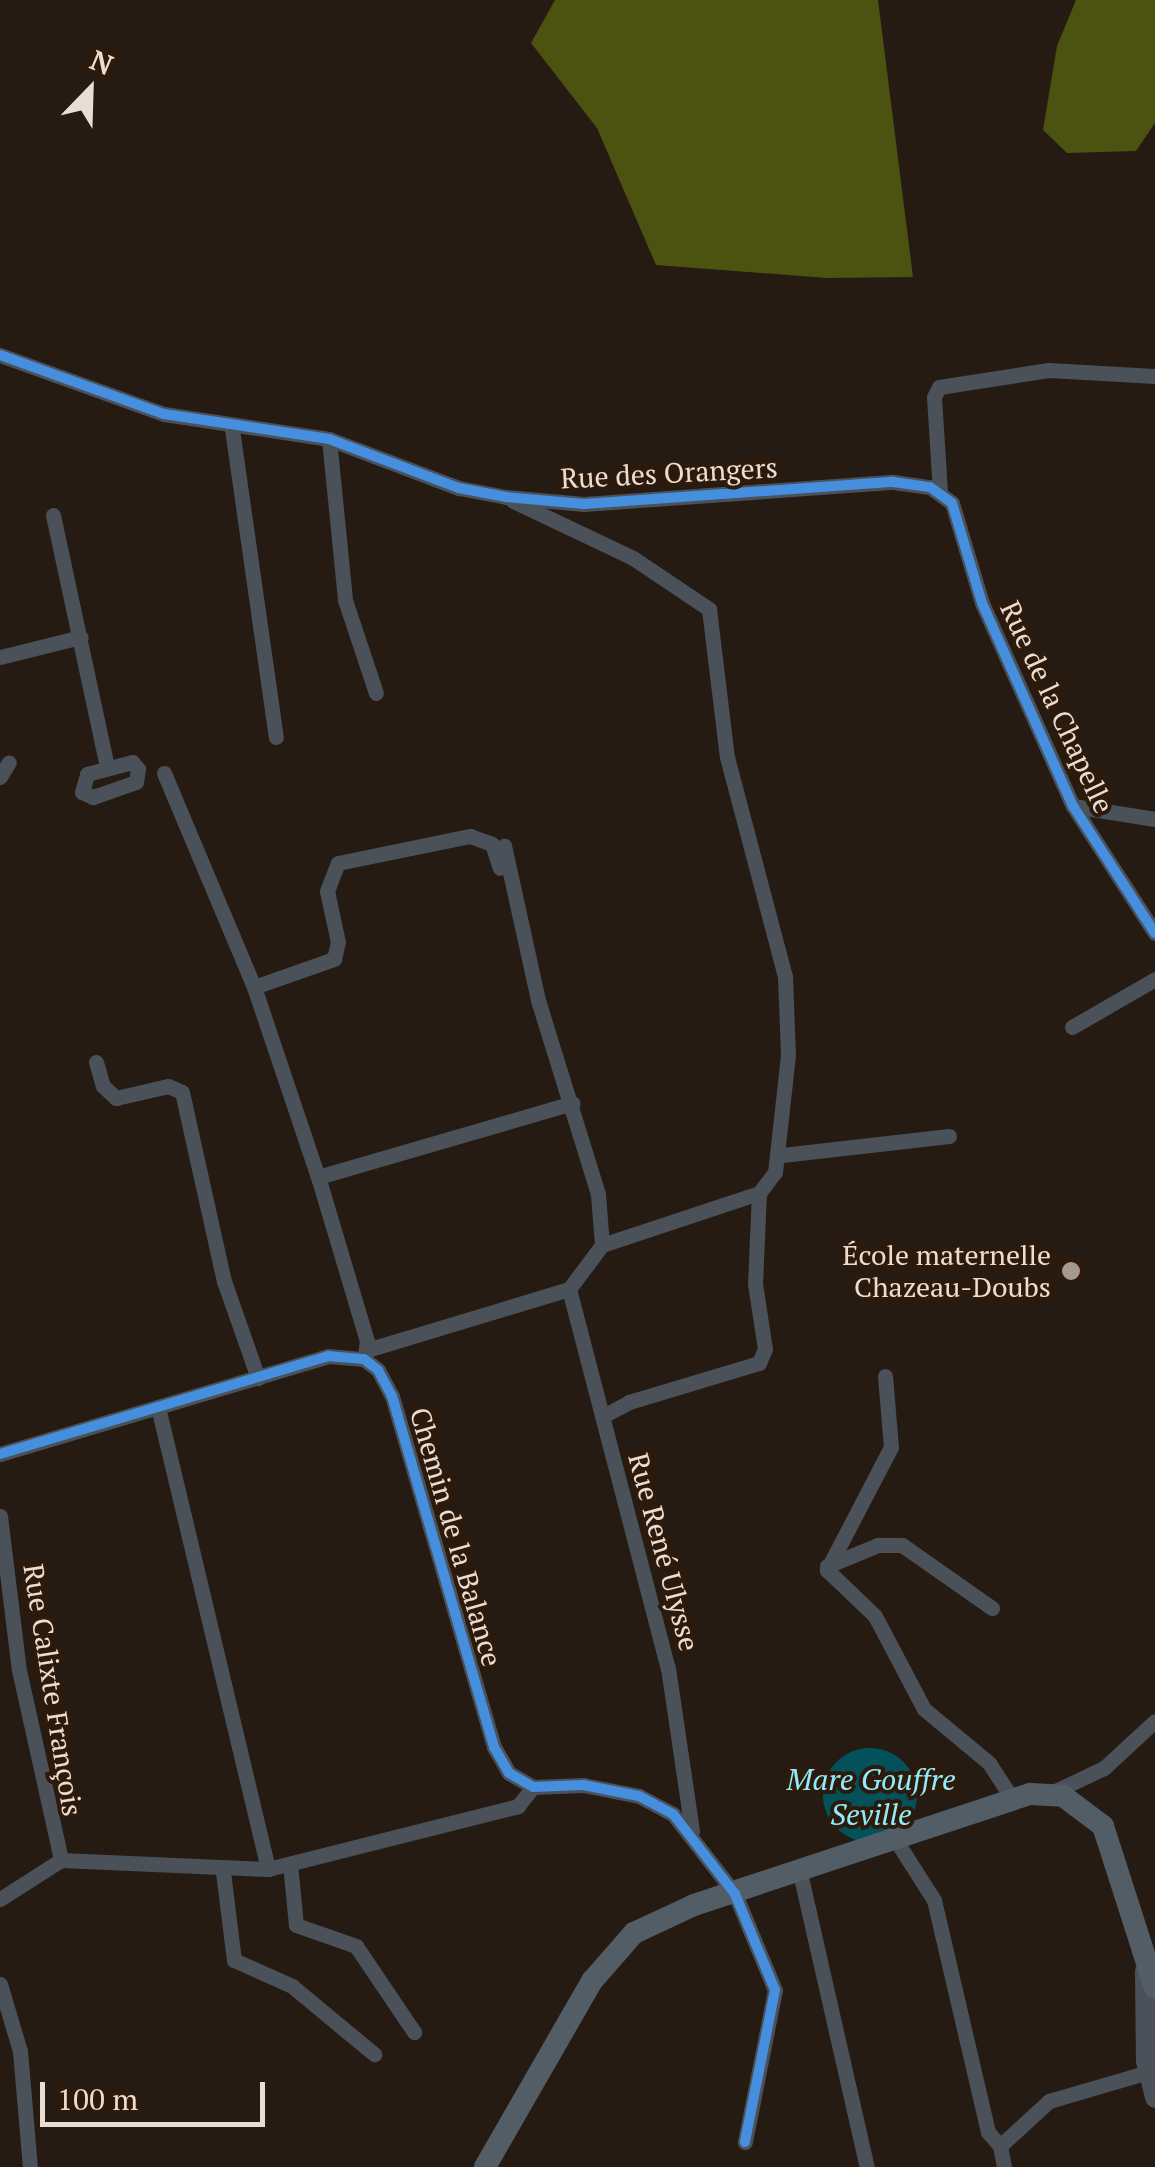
<!DOCTYPE html>
<meta charset="utf-8">
<style>
body{margin:0}
#map{position:relative;width:1155px;height:2167px;overflow:hidden;background:#251b13;font-family:"PT Serif",serif}
div>[style]{position:absolute}
.forest>*{inset:0;background:#4c5310}
.water>*{inset:0;background:#03525b}
.round{border-radius:50%}
.minor>*{height:15px;margin:-7.5px;padding:0 7.5px;transform-origin:7.5px;border-radius:7.5px;background:#4a5158}
.tertiary>*{height:20px;margin:-10px;padding:0 10px;transform-origin:10px;border-radius:10px;background:#4a5158}
.secondary>*{height:22px;margin:-11px;padding:0 11px;transform-origin:11px;border-radius:11px;background:#535d65}
.cycleway>*{height:10px;margin:-5px;padding:0 5px;transform-origin:5px;border-radius:5px;background:#468fdf}
.dots>*{width:28px;height:28px;translate:-50% -50%;box-sizing:border-box;border:5px solid #2d1a0b;border-radius:50%}
span{translate:-50% -50%;white-space:nowrap;text-align:center;line-height:1.15;-webkit-text-stroke:8px #2d1a0b;paint-order:stroke}
.street-label{font-size:28px;color:#eaddd3}
.poi-label{font-size:28px;color:#eaddd3}
.right{translate:-100% -50%;text-align:right}
.water-label{font-size:30px;color:#90ecfc;font-style:italic}
.north{position:absolute;left:40px;top:40px;width:100px;height:100px;-webkit-text-stroke:8px #2d1a0b;paint-order:stroke;rotate:23deg;font-size:28px;font-weight:700;line-height:40px;text-align:center;color:#eaddd3}
.north::after{content:'';display:block;margin:auto;width:35px;height:45px;background:#eaddd3;clip-path:polygon(50% 0,100% 100%,50% 72%,0 100%)}
.scale{position:absolute;left:40px;top:2082px;width:225px;height:45px;box-sizing:border-box;border:5px solid #eaddd3;border-top:0;padding-left:12px;font-size:30px;line-height:35px;white-space:nowrap;color:#eaddd3;-webkit-text-stroke:8px #2d1a0b;paint-order:stroke}
</style>
<div id="map">
<div class="forest">
<div style="clip-path:polygon(555px 0,878px 0,913px 277px,827px 278px,656px 265px,597px 128px,531px 43px)"></div>
<div style="clip-path:polygon(1076px 0,1155px 0,1155px 123px,1136px 151px,1067px 153px,1043px 130px,1057px 46px)"></div>
</div>
<div class="water">
<div class="round" style="left:823px;top:1748px;width:94px;height:94px"></div>
</div>
<div class="minor">
<div style="left:0;top:355px;width:174px;rotate:19.8deg"></div>
<div style="left:164px;top:414px;width:167px;rotate:8.6deg"></div>
<div style="left:329px;top:439px;width:139px;rotate:20.7deg"></div>
<div style="left:459px;top:488px;width:48px;rotate:10.8deg"></div>
<div style="left:506px;top:497px;width:78px;rotate:5.1deg"></div>
<div style="left:584px;top:504px;width:310px;rotate:-4.1deg"></div>
<div style="left:893px;top:482px;width:37px;rotate:8deg"></div>
<div style="left:930px;top:487px;width:27px;rotate:36deg"></div>
<div style="left:952px;top:503px;width:104px;rotate:73.3deg"></div>
<div style="left:982px;top:603px;width:222px;rotate:65.9deg"></div>
<div style="left:1073px;top:806px;width:151px;rotate:57.2deg"></div>
<div style="left:232px;top:429px;width:311px;rotate:81.9deg"></div>
<div style="left:329px;top:439px;width:162px;rotate:84.3deg"></div>
<div style="left:345px;top:600px;width:98px;rotate:71.6deg"></div>
<div style="left:940px;top:492px;width:95px;rotate:-93.6deg"></div>
<div style="left:934px;top:397px;width:11px;rotate:-63deg"></div>
<div style="left:939px;top:387px;width:111px;rotate:-8.8deg"></div>
<div style="left:1049px;top:370px;width:106px;rotate:3.2deg"></div>
<div style="left:513px;top:501px;width:133px;rotate:25.4deg"></div>
<div style="left:633px;top:558px;width:92px;rotate:33.9deg"></div>
<div style="left:709px;top:609px;width:149px;rotate:83.1deg"></div>
<div style="left:727px;top:757px;width:228px;rotate:75.2deg"></div>
<div style="left:785px;top:977px;width:78px;rotate:87.8deg"></div>
<div style="left:788px;top:1055px;width:118px;rotate:96.3deg"></div>
<div style="left:775px;top:1172px;width:26px;rotate:127deg"></div>
<div style="left:759px;top:1193px;width:165px;rotate:161.7deg"></div>
<div style="left:53px;top:515px;width:257px;rotate:77.9deg"></div>
<div style="left:0;top:657px;width:83px;rotate:-13.9deg"></div>
<div style="left:132px;top:762px;width:9px;rotate:49deg"></div>
<div style="left:138px;top:769px;width:13px;rotate:99deg"></div>
<div style="left:136px;top:782px;width:46px;rotate:160.8deg"></div>
<div style="left:93px;top:797px;width:12px;rotate:-156deg"></div>
<div style="left:82px;top:792px;width:19px;rotate:-74deg"></div>
<div style="left:87px;top:774px;width:47px;rotate:-14.9deg"></div>
<div style="left:164px;top:773px;width:232px;rotate:67.2deg"></div>
<div style="left:254px;top:987px;width:204px;rotate:71.4deg"></div>
<div style="left:319px;top:1180px;width:168px;rotate:73.4deg"></div>
<div style="left:367px;top:1341px;width:15px;rotate:98deg"></div>
<div style="left:0;top:777px;width:17px;rotate:-59deg"></div>
<div style="left:1073px;top:806px;width:83px;rotate:9deg"></div>
<div style="left:254px;top:987px;width:85px;rotate:-19.3deg"></div>
<div style="left:334px;top:959px;width:17px;rotate:-77deg"></div>
<div style="left:338px;top:942px;width:52px;rotate:-102.2deg"></div>
<div style="left:327px;top:891px;width:30px;rotate:-69deg"></div>
<div style="left:338px;top:863px;width:135px;rotate:-11.6deg"></div>
<div style="left:470px;top:836px;width:23px;rotate:20deg"></div>
<div style="left:492px;top:844px;width:25px;rotate:72deg"></div>
<div style="left:1072px;top:1027px;width:96px;rotate:-30deg"></div>
<div style="left:96px;top:1062px;width:25px;rotate:74deg"></div>
<div style="left:103px;top:1086px;width:18px;rotate:43deg"></div>
<div style="left:116px;top:1098px;width:53px;rotate:-13deg"></div>
<div style="left:168px;top:1086px;width:15px;rotate:23deg"></div>
<div style="left:182px;top:1092px;width:194px;rotate:77.5deg"></div>
<div style="left:224px;top:1281px;width:103px;rotate:70.7deg"></div>
<div style="left:782px;top:1155px;width:168px;rotate:-6.5deg"></div>
<div style="left:318px;top:1177px;width:265px;rotate:-16.2deg"></div>
<div style="left:569px;top:1289px;width:392px;rotate:75.4deg"></div>
<div style="left:668px;top:1668px;width:165px;rotate:81.6deg"></div>
<div style="left:367px;top:1350px;width:211px;rotate:-16.8deg"></div>
<div style="left:569px;top:1289px;width:55px;rotate:-53.1deg"></div>
<div style="left:602px;top:1245px;width:51px;rotate:-94.5deg"></div>
<div style="left:598px;top:1194px;width:203px;rotate:-107.2deg"></div>
<div style="left:538px;top:1000px;width:158px;rotate:-102.4deg"></div>
<div style="left:885px;top:1376px;width:71px;rotate:85.2deg"></div>
<div style="left:891px;top:1447px;width:139px;rotate:117.5deg"></div>
<div style="left:827px;top:1570px;width:66px;rotate:43.8deg"></div>
<div style="left:875px;top:1616px;width:105px;rotate:62.2deg"></div>
<div style="left:924px;top:1709px;width:85px;rotate:39.7deg"></div>
<div style="left:989px;top:1763px;width:44px;rotate:57deg"></div>
<div style="left:158px;top:1407px;width:475px;rotate:76.6deg"></div>
<div style="left:603px;top:1416px;width:30px;rotate:-28deg"></div>
<div style="left:629px;top:1402px;width:136px;rotate:-16.7deg"></div>
<div style="left:759px;top:1363px;width:15px;rotate:-67deg"></div>
<div style="left:765px;top:1349px;width:66px;rotate:-98.7deg"></div>
<div style="left:755px;top:1284px;width:91px;rotate:-87.5deg"></div>
<div style="left:0;top:1454px;width:342px;rotate:-16.6deg"></div>
<div style="left:328px;top:1356px;width:36px;rotate:5deg"></div>
<div style="left:364px;top:1359px;width:18px;rotate:38deg"></div>
<div style="left:378px;top:1370px;width:30px;rotate:62deg"></div>
<div style="left:392px;top:1396px;width:366px;rotate:73.8deg"></div>
<div style="left:494px;top:1747px;width:30px;rotate:60deg"></div>
<div style="left:509px;top:1773px;width:28px;rotate:30deg"></div>
<div style="left:533px;top:1787px;width:50px;rotate:-2.3deg"></div>
<div style="left:583px;top:1785px;width:57px;rotate:11.1deg"></div>
<div style="left:639px;top:1796px;width:38px;rotate:28deg"></div>
<div style="left:673px;top:1814px;width:101px;rotate:52.2deg"></div>
<div style="left:735px;top:1894px;width:104px;rotate:67.4deg"></div>
<div style="left:775px;top:1990px;width:155px;rotate:101.2deg"></div>
<div style="left:0;top:1516px;width:155px;rotate:83deg"></div>
<div style="left:19px;top:1670px;width:195px;rotate:77.5deg"></div>
<div style="left:61px;top:1860px;width:207px;rotate:2.5deg"></div>
<div style="left:268px;top:1869px;width:258px;rotate:-14.1deg"></div>
<div style="left:518px;top:1806px;width:24px;rotate:-52deg"></div>
<div style="left:827px;top:1566px;width:55px;rotate:-22.4deg"></div>
<div style="left:878px;top:1545px;width:24px"></div>
<div style="left:902px;top:1545px;width:110px;rotate:35deg"></div>
<div style="left:1051px;top:1793px;width:59px;rotate:-25.3deg"></div>
<div style="left:1104px;top:1768px;width:69px;rotate:-42.7deg"></div>
<div style="left:897px;top:1842px;width:69px;rotate:57.5deg"></div>
<div style="left:934px;top:1900px;width:238px;rotate:76.9deg"></div>
<div style="left:988px;top:2132px;width:18px;rotate:49deg"></div>
<div style="left:1000px;top:2146px;width:21px;rotate:79deg"></div>
<div style="left:290px;top:1864px;width:61px;rotate:84.4deg"></div>
<div style="left:296px;top:1925px;width:64px;rotate:19.3deg"></div>
<div style="left:356px;top:1946px;width:104px;rotate:56deg"></div>
<div style="left:223px;top:1872px;width:89px;rotate:82.9deg"></div>
<div style="left:234px;top:1960px;width:64px;rotate:24.1deg"></div>
<div style="left:292px;top:1986px;width:107px;rotate:39.7deg"></div>
<div style="left:800px;top:1873px;width:302px;rotate:77.2deg"></div>
<div style="left:0;top:1899px;width:72px;rotate:-32.6deg"></div>
<div style="left:0;top:1984px;width:70px;rotate:73.4deg"></div>
<div style="left:20px;top:2051px;width:116px;rotate:85.1deg"></div>
<div style="left:1000px;top:2146px;width:67px;rotate:-42.6deg"></div>
<div style="left:1049px;top:2101px;width:103px;rotate:-16.3deg"></div>
</div>
<div class="tertiary">
<div style="left:1145px;top:1971px;width:90px;rotate:89.4deg"></div>
<div style="left:1146px;top:2061px;width:38px;rotate:76deg"></div>
</div>
<div class="secondary">
<div style="left:485px;top:2167px;width:215px;rotate:-60.1deg"></div>
<div style="left:592px;top:1981px;width:64px;rotate:-48.8deg"></div>
<div style="left:634px;top:1933px;width:66px;rotate:-25deg"></div>
<div style="left:694px;top:1905px;width:354px;rotate:-18.3deg"></div>
<div style="left:1030px;top:1794px;width:33px;rotate:3deg"></div>
<div style="left:1063px;top:1796px;width:50px;rotate:36.9deg"></div>
<div style="left:1103px;top:1826px;width:170px;rotate:72.2deg"></div>
</div>
<div class="cycleway">
<div style="left:0;top:355px;width:174px;rotate:19.8deg"></div>
<div style="left:164px;top:414px;width:167px;rotate:8.6deg"></div>
<div style="left:329px;top:439px;width:139px;rotate:20.7deg"></div>
<div style="left:459px;top:488px;width:48px;rotate:10.8deg"></div>
<div style="left:506px;top:497px;width:78px;rotate:5.1deg"></div>
<div style="left:584px;top:504px;width:310px;rotate:-4.1deg"></div>
<div style="left:893px;top:482px;width:37px;rotate:8deg"></div>
<div style="left:930px;top:487px;width:27px;rotate:36deg"></div>
<div style="left:952px;top:503px;width:104px;rotate:73.3deg"></div>
<div style="left:982px;top:603px;width:222px;rotate:65.9deg"></div>
<div style="left:1073px;top:806px;width:151px;rotate:57.2deg"></div>
<div style="left:0;top:1454px;width:342px;rotate:-16.6deg"></div>
<div style="left:328px;top:1356px;width:36px;rotate:5deg"></div>
<div style="left:364px;top:1359px;width:18px;rotate:38deg"></div>
<div style="left:378px;top:1370px;width:30px;rotate:62deg"></div>
<div style="left:392px;top:1396px;width:366px;rotate:73.8deg"></div>
<div style="left:494px;top:1747px;width:30px;rotate:60deg"></div>
<div style="left:509px;top:1773px;width:28px;rotate:30deg"></div>
<div style="left:533px;top:1787px;width:50px;rotate:-2.3deg"></div>
<div style="left:583px;top:1785px;width:57px;rotate:11.1deg"></div>
<div style="left:639px;top:1796px;width:38px;rotate:28deg"></div>
<div style="left:673px;top:1814px;width:101px;rotate:52.2deg"></div>
<div style="left:735px;top:1894px;width:104px;rotate:67.4deg"></div>
<div style="left:775px;top:1990px;width:155px;rotate:101.2deg"></div>
</div>
<div class="dots">
<div style="left:1071px;top:1271px;background:#a59990"></div>
</div>
<div class="street-label">
<span style="left:669px;top:473px;rotate:-3deg">Rue des Orangers</span>
<span style="left:1057px;top:707px;rotate:65deg">Rue de la Chapelle</span>
<span style="left:456px;top:1537px;rotate:74deg">Chemin de la Balance</span>
<span style="left:664px;top:1552px;rotate:75deg">Rue René Ulysse</span>
<span style="left:53px;top:1690px;rotate:81deg">Rue Calixte François</span>
</div>
<div class="poi-label">
<span class="right" style="left:1051px;top:1271px">École maternelle<br>Chazeau-Doubs</span>
</div>
<div class="water-label">
<span style="left:871px;top:1796px">Mare Gouffre<br>Seville</span>
</div>
<div class="north">N</div>
<div class="scale">100 m</div>
</div>
